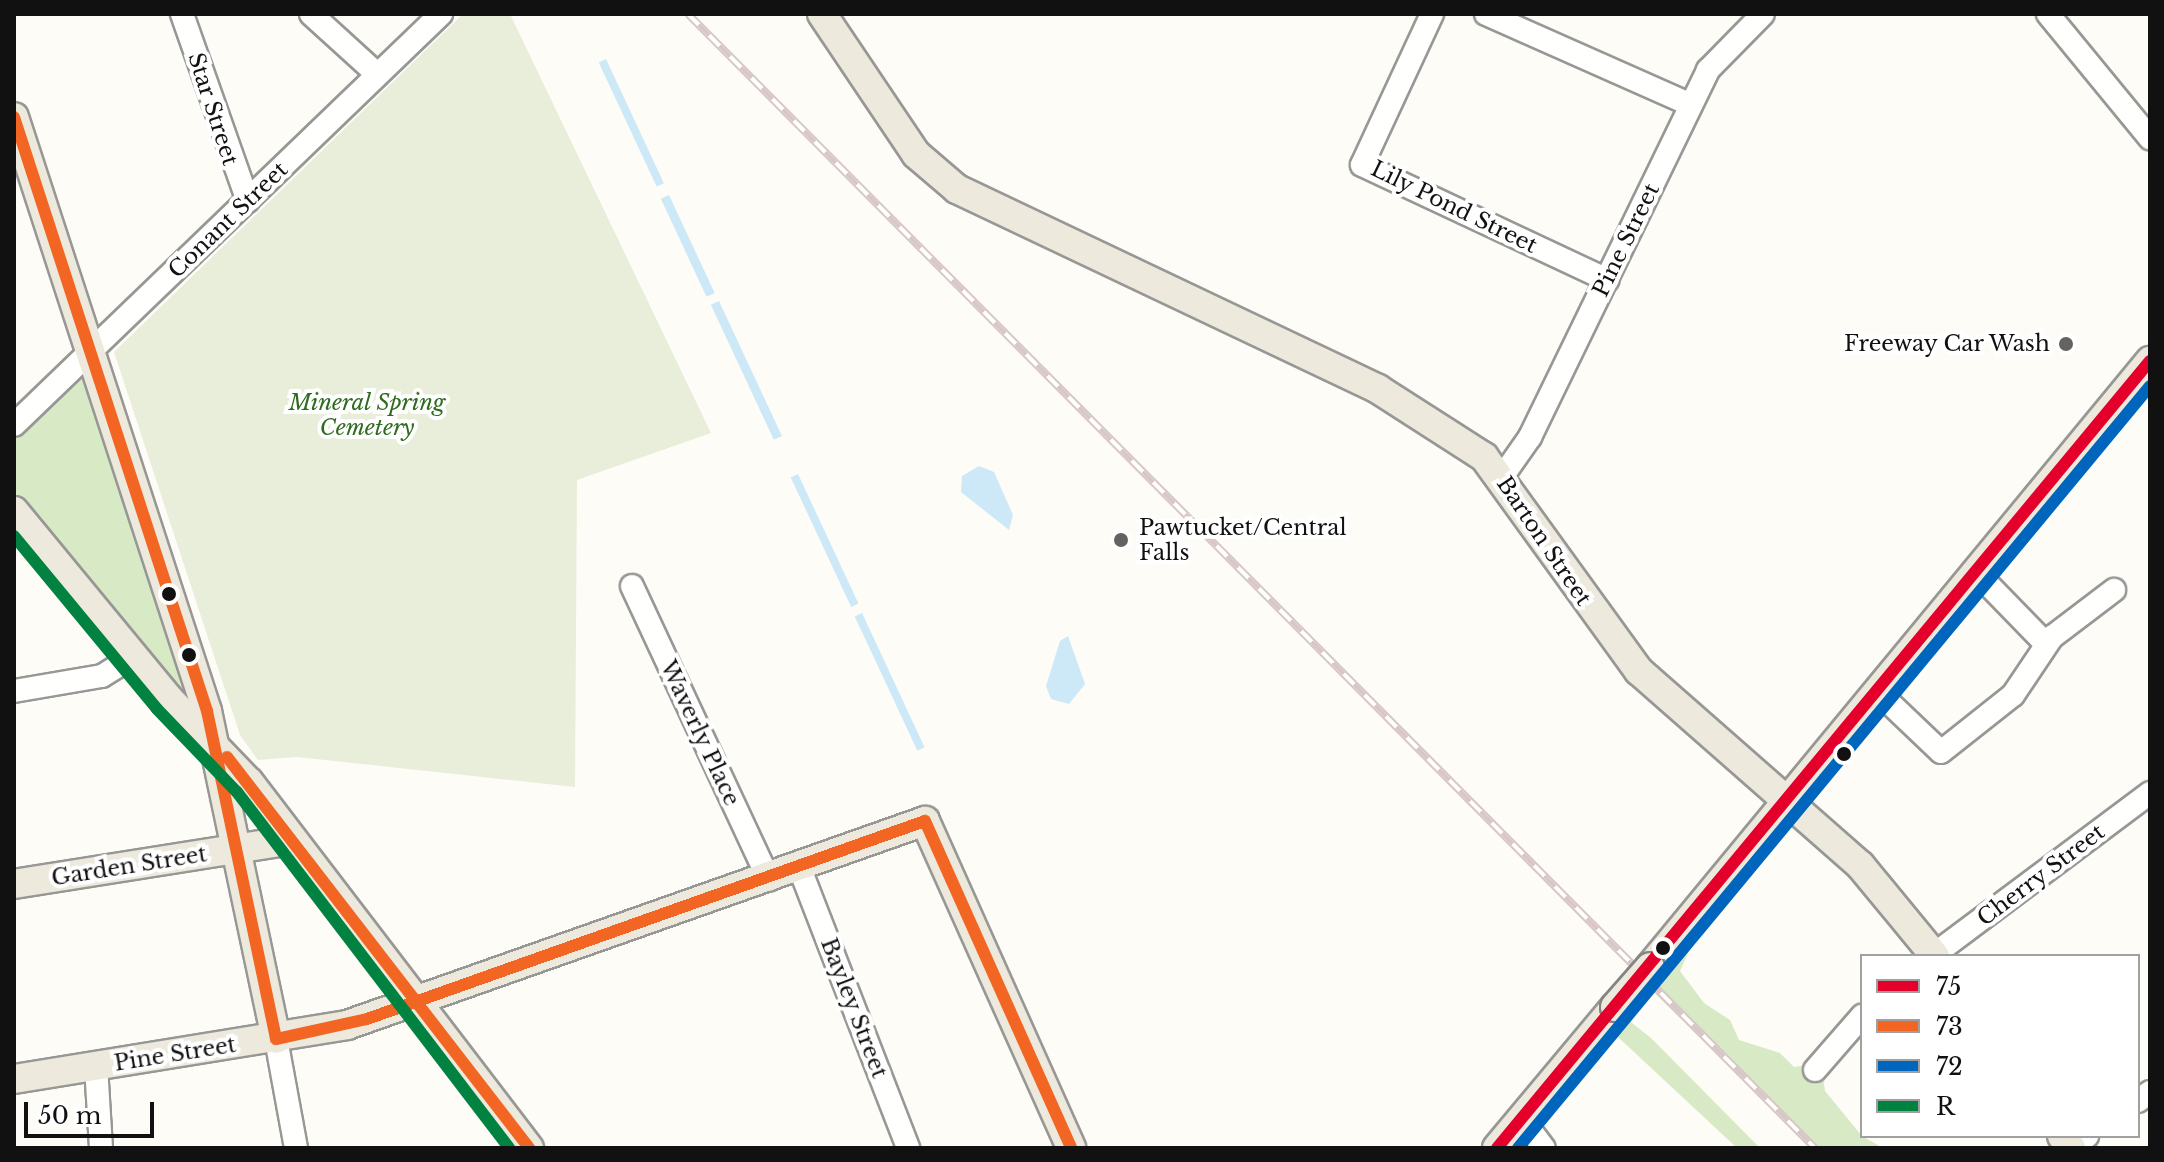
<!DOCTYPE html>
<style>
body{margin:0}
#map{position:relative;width:2164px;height:1162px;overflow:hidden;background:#fdfcf7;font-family:"Libre Baskerville",serif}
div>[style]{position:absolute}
.forest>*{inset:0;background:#d8eac5}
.cemetery>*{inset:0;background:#e9eedb}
.water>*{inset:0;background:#cde8f7;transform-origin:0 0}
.roads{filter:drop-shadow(2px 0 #979795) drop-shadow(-2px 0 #979795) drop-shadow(0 2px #979795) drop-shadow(0 -2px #979795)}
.minor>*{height:22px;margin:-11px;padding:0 11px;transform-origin:11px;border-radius:11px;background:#fffffe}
.major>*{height:28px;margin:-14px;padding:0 14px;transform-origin:14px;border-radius:14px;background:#ede9dc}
.rail>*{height:8px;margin-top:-4px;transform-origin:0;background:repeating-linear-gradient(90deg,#fff 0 15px,#d9c6c7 0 30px);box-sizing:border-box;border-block:2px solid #d9c6c7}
.bridges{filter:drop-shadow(2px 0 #858482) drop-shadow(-2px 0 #858482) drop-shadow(0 2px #858482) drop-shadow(0 -2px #858482)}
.major-bridge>*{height:28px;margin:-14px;padding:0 14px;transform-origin:14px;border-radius:14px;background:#ede9dc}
.bus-1>*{height:12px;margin:-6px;padding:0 6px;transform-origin:6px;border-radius:6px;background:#e4002b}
.bus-2>*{height:12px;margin:-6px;padding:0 6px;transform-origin:6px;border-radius:6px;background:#f26522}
.bus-3>*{height:12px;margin:-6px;padding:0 6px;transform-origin:6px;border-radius:6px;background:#0065bd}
.bus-4>*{height:12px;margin:-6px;padding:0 6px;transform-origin:6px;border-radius:6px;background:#028241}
.dots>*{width:22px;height:22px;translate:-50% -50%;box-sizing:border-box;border:4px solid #fff;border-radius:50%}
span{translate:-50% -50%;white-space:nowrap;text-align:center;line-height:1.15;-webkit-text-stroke:8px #fff;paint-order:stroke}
.street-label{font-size:22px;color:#111}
.poi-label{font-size:22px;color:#111}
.right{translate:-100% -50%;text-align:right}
.left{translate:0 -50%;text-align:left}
.park-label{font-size:22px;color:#2f6b1f;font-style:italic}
.frame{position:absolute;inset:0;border:16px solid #111;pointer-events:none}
.legend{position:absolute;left:1860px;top:954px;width:280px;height:184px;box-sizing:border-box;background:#fff;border:2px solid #a0a0a0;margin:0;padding:10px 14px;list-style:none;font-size:24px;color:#111}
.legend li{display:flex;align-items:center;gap:16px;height:40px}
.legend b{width:40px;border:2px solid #a0a0a0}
.scale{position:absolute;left:24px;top:1102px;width:130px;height:36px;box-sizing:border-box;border:4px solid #111;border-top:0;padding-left:10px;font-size:24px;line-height:28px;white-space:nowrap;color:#111;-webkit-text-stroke:6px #fff;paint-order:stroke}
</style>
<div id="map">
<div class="forest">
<div style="clip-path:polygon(83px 357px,213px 727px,14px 508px,14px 422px)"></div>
<div style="clip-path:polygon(1698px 931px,1680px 971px,1704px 1003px,1730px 1020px,1739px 1040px,1780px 1053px,1794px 1067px,1821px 1063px,1825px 1091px,1862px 1136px,1883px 1148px,1815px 1148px,1638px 977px)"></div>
<div style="clip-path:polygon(1613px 1008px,1651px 1038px,1760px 1148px,1737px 1148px,1604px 1024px)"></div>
</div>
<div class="cemetery">
<div style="clip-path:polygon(463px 14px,510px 14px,711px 433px,577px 480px,575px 787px,297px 757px,258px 760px,240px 735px,114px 352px)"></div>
</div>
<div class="water">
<div style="left:606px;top:59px;width:137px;height:8px;rotate:65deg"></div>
<div style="left:669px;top:195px;width:108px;height:9px;rotate:65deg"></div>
<div style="left:719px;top:301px;width:149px;height:9px;rotate:65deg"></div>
<div style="clip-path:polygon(979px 466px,994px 472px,1013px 515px,1009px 530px,961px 492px,962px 476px)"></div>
<div style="left:798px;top:474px;width:143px;height:8px;rotate:65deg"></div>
<div style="left:862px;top:613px;width:148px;height:8px;rotate:65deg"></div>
<div style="clip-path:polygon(1068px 636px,1085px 684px,1069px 704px,1051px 699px,1046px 686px,1060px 641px)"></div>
</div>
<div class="roads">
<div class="minor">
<div style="left:182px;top:14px;width:198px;rotate:70.6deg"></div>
<div style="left:311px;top:14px;width:89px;rotate:42.3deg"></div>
<div style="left:1432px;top:14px;width:166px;rotate:114.9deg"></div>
<div style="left:1362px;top:165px;width:271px;rotate:25.1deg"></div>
<div style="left:1486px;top:14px;width:224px;rotate:23.9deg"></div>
<div style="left:2048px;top:14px;width:161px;rotate:50.6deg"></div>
<div style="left:14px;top:425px;width:593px;rotate:-43.91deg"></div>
<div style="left:1502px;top:477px;width:49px;rotate:-55deg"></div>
<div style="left:1530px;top:437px;width:408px;rotate:-64.1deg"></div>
<div style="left:1708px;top:70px;width:78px;rotate:-45.5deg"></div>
<div style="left:1975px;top:571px;width:102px;rotate:45.8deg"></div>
<div style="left:632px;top:586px;width:324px;rotate:65deg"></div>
<div style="left:14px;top:691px;width:89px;rotate:-9.7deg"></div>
<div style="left:102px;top:676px;width:36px;rotate:-32deg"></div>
<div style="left:1877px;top:691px;width:88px;rotate:43.6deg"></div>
<div style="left:1941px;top:752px;width:92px;rotate:-38.4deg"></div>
<div style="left:2013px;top:695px;width:70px;rotate:-56.1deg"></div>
<div style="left:2052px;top:637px;width:78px;rotate:-37.2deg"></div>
<div style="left:800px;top:869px;width:299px;rotate:68.8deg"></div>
<div style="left:1932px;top:956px;width:272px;rotate:-36.8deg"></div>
<div style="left:276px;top:1039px;width:111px;rotate:79.6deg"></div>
<div style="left:96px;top:1066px;width:82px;rotate:86.5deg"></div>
<div style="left:1815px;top:1070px;width:72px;rotate:-49deg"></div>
<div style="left:2138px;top:1101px;width:15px;rotate:-37deg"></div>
<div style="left:1522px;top:1119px;width:36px;rotate:53deg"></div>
<div style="left:2070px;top:1148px;width:21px;rotate:-35deg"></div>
</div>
<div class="major">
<div style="left:822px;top:14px;width:169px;rotate:56.1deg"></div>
<div style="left:916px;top:154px;width:54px;rotate:40.5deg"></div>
<div style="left:957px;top:189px;width:466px;rotate:25.4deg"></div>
<div style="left:1378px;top:389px;width:126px;rotate:32.7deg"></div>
<div style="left:1484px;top:457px;width:264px;rotate:54.1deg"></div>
<div style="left:1639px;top:671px;width:294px;rotate:41.3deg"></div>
<div style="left:1860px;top:865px;width:118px;rotate:50.5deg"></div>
<div style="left:14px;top:117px;width:625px;rotate:72deg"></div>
<div style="left:207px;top:711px;width:335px;rotate:78.1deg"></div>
<div style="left:14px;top:511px;width:244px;rotate:50.5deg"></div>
<div style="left:169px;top:699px;width:115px;rotate:46.1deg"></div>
<div style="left:249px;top:782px;width:461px;rotate:52.6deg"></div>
<div style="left:14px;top:884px;width:281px;rotate:-9deg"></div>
<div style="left:1650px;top:967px;width:786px;rotate:-50.47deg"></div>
<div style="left:14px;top:1079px;width:337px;rotate:-9.2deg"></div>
<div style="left:347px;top:1025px;width:613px;rotate:-19.44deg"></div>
<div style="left:925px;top:821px;width:358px;rotate:65.9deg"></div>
<div style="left:2062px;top:1136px;width:15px;rotate:53deg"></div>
<div style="left:1497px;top:1148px;width:184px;rotate:-50.1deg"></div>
</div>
</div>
<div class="rail">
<div style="left:688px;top:14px;width:1599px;rotate:45.18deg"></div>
</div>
<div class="bridges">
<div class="major-bridge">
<div style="left:1615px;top:1007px;width:53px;rotate:-48.8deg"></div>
</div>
</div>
<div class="bus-1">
<div style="left:1497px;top:1148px;width:1023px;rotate:-50.32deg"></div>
</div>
<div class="bus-2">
<div style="left:14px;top:117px;width:625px;rotate:72deg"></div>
<div style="left:207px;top:711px;width:335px;rotate:78.1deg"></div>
<div style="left:276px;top:1039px;width:93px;rotate:-12.4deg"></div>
<div style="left:367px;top:1019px;width:592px;rotate:-19.54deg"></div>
<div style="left:925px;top:821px;width:358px;rotate:65.9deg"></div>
<div style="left:227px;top:757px;width:494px;rotate:52.3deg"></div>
</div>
<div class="bus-3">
<div style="left:1518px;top:1148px;width:990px;rotate:-50.33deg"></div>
</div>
<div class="bus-4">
<div style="left:14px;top:536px;width:224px;rotate:50.4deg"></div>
<div style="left:157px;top:709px;width:115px;rotate:46.1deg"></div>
<div style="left:237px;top:792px;width:448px;rotate:52.6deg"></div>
</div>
<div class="dots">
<div style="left:2066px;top:344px;background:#646362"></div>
<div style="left:1121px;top:540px;background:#646362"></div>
<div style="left:169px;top:594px;background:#111"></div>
<div style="left:189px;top:655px;background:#111"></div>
<div style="left:1844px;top:754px;background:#111"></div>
<div style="left:1663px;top:948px;background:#111"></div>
</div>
<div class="street-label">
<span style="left:213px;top:109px;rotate:72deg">Star Street</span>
<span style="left:1454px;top:207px;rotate:26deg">Lily Pond Street</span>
<span style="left:228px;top:220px;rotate:-44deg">Conant Street</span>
<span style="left:1626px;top:240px;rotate:-64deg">Pine Street</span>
<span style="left:1544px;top:541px;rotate:56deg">Barton Street</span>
<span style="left:700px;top:733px;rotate:65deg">Waverly Place</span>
<span style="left:129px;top:866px;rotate:-9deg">Garden Street</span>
<span style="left:2041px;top:875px;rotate:-37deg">Cherry Street</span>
<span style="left:854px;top:1008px;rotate:69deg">Bayley Street</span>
<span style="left:175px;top:1054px;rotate:-9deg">Pine Street</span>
</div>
<div class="poi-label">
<span class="right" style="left:2050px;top:344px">Freeway Car Wash</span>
<span class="left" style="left:1139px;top:540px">Pawtucket/Central<br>Falls</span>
</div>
<div class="park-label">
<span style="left:367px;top:415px">Mineral Spring<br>Cemetery</span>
</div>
<div class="frame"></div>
<ul class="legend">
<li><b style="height:10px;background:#e4002b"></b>75</li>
<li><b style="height:10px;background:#f26522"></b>73</li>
<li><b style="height:10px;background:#0065bd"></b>72</li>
<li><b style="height:10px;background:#028241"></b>R</li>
</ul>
<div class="scale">50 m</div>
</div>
